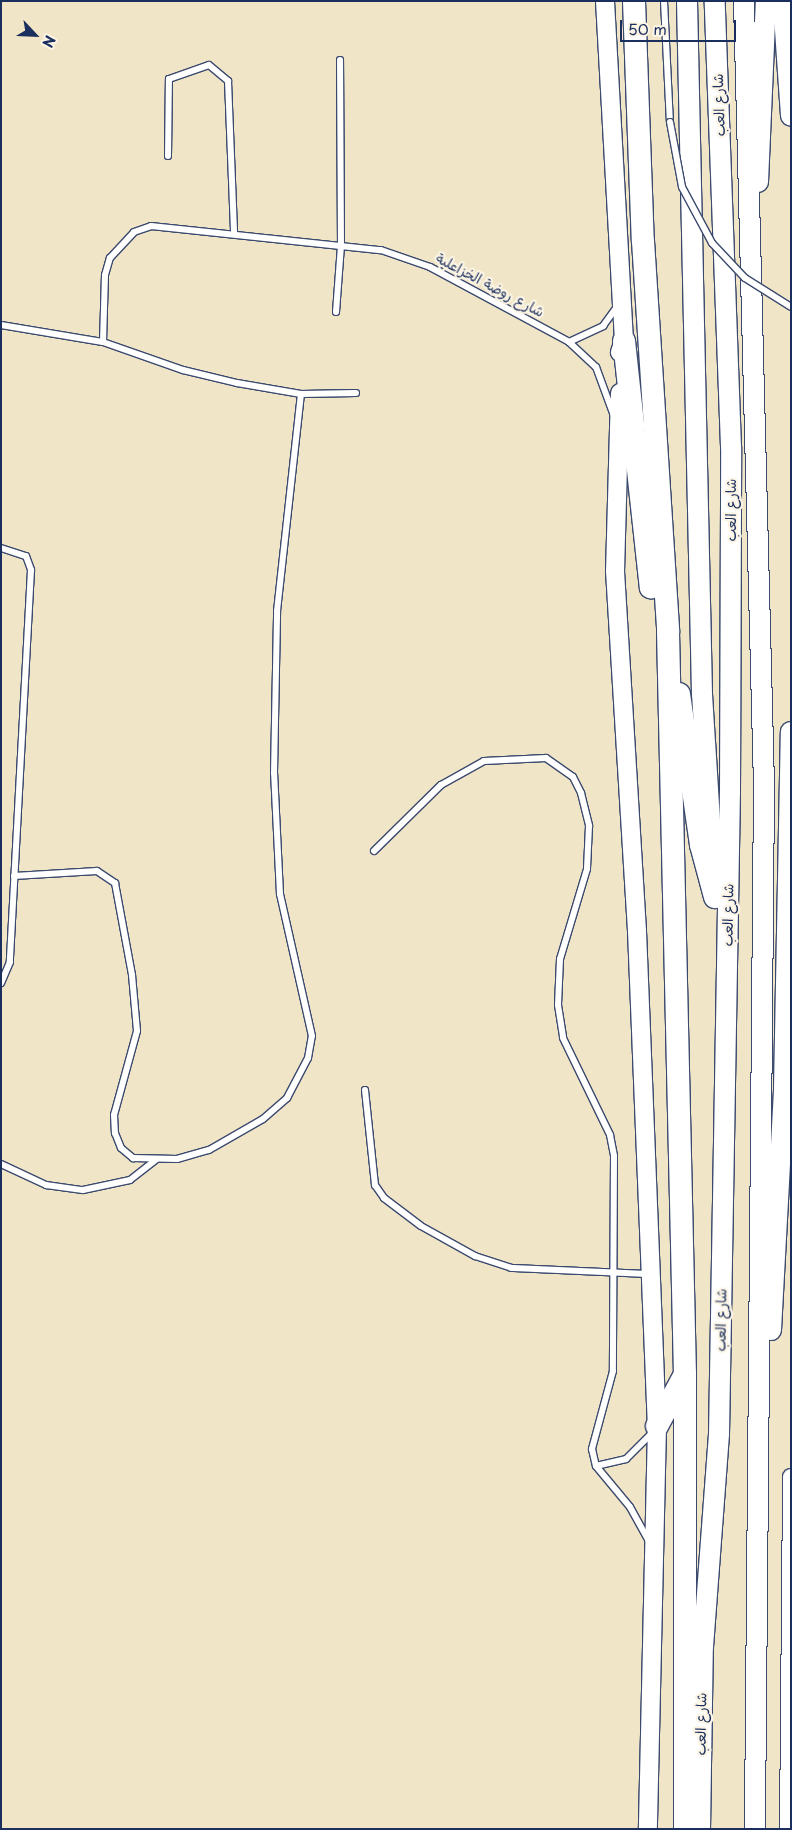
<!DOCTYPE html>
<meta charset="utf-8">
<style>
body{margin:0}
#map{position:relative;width:792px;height:1830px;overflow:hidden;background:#f1e5c8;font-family:"Playpen Sans","Playpen Sans Arabic",sans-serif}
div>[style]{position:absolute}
.roads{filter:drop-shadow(1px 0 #3b4a6e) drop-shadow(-1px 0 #3b4a6e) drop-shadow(0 1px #3b4a6e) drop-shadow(0 -1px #3b4a6e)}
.service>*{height:6px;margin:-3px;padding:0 3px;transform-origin:3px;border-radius:3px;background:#fff}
.tertiary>*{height:16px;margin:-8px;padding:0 8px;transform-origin:8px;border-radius:8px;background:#fff}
.secondary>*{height:18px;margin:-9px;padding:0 9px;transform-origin:9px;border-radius:9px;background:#fff}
.primary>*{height:20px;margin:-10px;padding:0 10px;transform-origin:10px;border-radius:10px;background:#fff}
.motorway>*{height:22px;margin:-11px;padding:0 11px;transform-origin:11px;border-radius:11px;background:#fff}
.bridges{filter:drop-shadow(1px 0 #3b4a6e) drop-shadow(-1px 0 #3b4a6e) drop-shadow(0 1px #3b4a6e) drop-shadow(0 -1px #3b4a6e)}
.service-bridge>*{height:6px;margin:-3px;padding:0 3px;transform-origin:3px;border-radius:3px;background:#fff}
span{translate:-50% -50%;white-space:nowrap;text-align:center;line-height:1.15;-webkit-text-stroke:4.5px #fcf5e5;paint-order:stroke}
.street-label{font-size:14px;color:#1b2f5e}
.frame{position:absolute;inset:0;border:2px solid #1b2f5e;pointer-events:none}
.north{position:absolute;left:10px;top:10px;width:50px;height:50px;-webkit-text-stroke:4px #fcf5e5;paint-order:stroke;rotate:115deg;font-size:14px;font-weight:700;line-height:20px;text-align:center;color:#1b2f5e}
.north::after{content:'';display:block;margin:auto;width:18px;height:22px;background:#1b2f5e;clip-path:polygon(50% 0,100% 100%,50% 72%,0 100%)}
.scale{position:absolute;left:620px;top:20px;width:116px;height:22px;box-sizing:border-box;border:2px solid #1b2f5e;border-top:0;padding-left:6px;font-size:15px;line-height:18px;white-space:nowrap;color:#1b2f5e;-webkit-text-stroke:4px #fcf5e5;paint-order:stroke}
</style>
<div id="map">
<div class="roads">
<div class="service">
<div style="left:664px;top:1px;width:121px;rotate:87.2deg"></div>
<div style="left:168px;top:156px;width:77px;rotate:-89.3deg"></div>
<div style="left:169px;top:79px;width:42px;rotate:-19.3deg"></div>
<div style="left:209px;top:65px;width:25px;rotate:40deg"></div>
<div style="left:228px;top:81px;width:151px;rotate:87.7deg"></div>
<div style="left:336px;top:312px;width:66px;rotate:-85.7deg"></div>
<div style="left:341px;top:246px;width:186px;rotate:-90.3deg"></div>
<div style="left:1px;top:325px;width:103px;rotate:9.5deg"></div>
<div style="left:103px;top:342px;width:85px;rotate:19.3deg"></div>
<div style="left:183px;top:370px;width:56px;rotate:13.5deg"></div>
<div style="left:237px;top:383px;width:65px;rotate:9.8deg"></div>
<div style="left:301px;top:394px;width:55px;rotate:-1deg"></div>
<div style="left:103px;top:342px;width:67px;rotate:-88.3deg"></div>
<div style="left:105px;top:275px;width:18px;rotate:-74deg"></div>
<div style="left:110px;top:258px;width:35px;rotate:-47deg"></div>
<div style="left:134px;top:232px;width:18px;rotate:-19deg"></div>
<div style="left:151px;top:226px;width:231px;rotate:6deg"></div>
<div style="left:381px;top:250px;width:52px;rotate:19.1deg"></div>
<div style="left:430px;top:267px;width:158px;rotate:28.3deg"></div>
<div style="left:569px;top:342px;width:37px;rotate:43deg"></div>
<div style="left:596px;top:367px;width:52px;rotate:69.8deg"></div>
<div style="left:569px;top:342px;width:38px;rotate:-25deg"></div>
<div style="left:603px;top:326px;width:26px;rotate:-54deg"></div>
<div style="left:1px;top:548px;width:26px;rotate:18deg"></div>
<div style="left:26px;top:556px;width:15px;rotate:70deg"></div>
<div style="left:31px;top:570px;width:393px;rotate:93.1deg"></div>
<div style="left:10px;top:962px;width:23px;rotate:113deg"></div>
<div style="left:374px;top:851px;width:94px;rotate:-44.6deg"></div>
<div style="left:441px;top:785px;width:49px;rotate:-29.2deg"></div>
<div style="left:484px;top:761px;width:62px;rotate:-2.8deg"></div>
<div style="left:546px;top:758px;width:33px;rotate:35deg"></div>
<div style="left:573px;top:777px;width:18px;rotate:63deg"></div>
<div style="left:581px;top:793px;width:34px;rotate:76deg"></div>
<div style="left:589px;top:826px;width:43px;rotate:92.7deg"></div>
<div style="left:587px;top:869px;width:94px;rotate:106.7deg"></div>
<div style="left:560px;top:959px;width:46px;rotate:92.5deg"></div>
<div style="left:558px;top:1005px;width:33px;rotate:81deg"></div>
<div style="left:563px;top:1038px;width:108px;rotate:64.1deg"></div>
<div style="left:610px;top:1135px;width:21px;rotate:79deg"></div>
<div style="left:614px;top:1156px;width:215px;rotate:90.3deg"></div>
<div style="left:613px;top:1371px;width:81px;rotate:105.1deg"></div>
<div style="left:592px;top:1449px;width:17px;rotate:77deg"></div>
<div style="left:596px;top:1466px;width:53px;rotate:50.3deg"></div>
<div style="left:630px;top:1507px;width:39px;rotate:61deg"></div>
<div style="left:14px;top:876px;width:83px;rotate:-3.4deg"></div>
<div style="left:97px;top:871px;width:22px;rotate:34deg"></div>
<div style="left:115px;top:883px;width:94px;rotate:79.5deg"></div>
<div style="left:132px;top:975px;width:56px;rotate:84.9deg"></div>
<div style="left:137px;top:1031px;width:87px;rotate:105.3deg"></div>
<div style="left:114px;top:1115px;width:18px;rotate:87deg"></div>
<div style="left:115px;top:1133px;width:16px;rotate:68deg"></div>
<div style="left:121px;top:1148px;width:16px;rotate:40deg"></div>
<div style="left:133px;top:1158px;width:44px;rotate:1.3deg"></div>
<div style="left:177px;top:1159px;width:33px;rotate:-16deg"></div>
<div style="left:209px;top:1150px;width:62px;rotate:-29.9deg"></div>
<div style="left:263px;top:1119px;width:32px;rotate:-41deg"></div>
<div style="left:287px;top:1098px;width:45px;rotate:-62.3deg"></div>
<div style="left:308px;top:1058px;width:22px;rotate:-80deg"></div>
<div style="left:312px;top:1036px;width:146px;rotate:-102.7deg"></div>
<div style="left:280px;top:894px;width:121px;rotate:-92.8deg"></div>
<div style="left:274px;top:773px;width:162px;rotate:-88.9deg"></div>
<div style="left:277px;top:611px;width:218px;rotate:-83.7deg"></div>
<div style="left:365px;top:1090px;width:96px;rotate:84deg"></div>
<div style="left:375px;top:1185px;width:16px;rotate:55deg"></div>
<div style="left:384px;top:1198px;width:46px;rotate:37.1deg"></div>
<div style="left:421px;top:1226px;width:62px;rotate:29.1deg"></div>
<div style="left:475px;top:1256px;width:38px;rotate:18deg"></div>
<div style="left:511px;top:1268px;width:139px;rotate:2.5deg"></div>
<div style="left:1px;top:1164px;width:50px;rotate:25deg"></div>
<div style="left:46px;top:1185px;width:37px;rotate:8deg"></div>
<div style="left:83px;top:1190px;width:48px;rotate:-12deg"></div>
<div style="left:130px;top:1180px;width:33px;rotate:-38deg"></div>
<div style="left:596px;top:1466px;width:31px;rotate:-13deg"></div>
<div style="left:626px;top:1459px;width:37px;rotate:-45deg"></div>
</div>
<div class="tertiary">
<div style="left:788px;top:1829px;width:352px;rotate:-89.5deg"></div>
</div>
<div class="secondary">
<div style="left:605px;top:1px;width:341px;rotate:86.8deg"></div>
<div style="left:624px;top:341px;width:12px;rotate:110deg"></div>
<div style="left:620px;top:393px;width:178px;rotate:91.6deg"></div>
<div style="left:615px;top:571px;width:361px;rotate:86.5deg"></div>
<div style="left:637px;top:931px;width:495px;rotate:87.7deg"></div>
<div style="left:657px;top:1426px;width:403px;rotate:91.3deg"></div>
</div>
<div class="primary">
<div style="left:687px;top:1px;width:693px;rotate:88.76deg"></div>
<div style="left:702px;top:694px;width:175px;rotate:86.4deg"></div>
<div style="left:744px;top:1px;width:787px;rotate:88.54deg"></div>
<div style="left:764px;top:788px;width:1041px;rotate:90.5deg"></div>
<div style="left:783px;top:1px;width:115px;rotate:86deg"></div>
<div style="left:758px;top:182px;width:181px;rotate:-87.5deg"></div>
<div style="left:771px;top:1330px;width:242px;rotate:-86.9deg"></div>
<div style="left:784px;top:1088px;width:356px;rotate:-88.9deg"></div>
<div style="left:700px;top:1829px;width:182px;rotate:-89.1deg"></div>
<div style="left:703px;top:1647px;width:214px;rotate:-85.7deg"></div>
<div style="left:719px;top:1434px;width:642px;rotate:-89.02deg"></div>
<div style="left:730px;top:792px;width:345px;rotate:-89.8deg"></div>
<div style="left:731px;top:447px;width:446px;rotate:-92.1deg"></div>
</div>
<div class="motorway">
<div style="left:634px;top:1px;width:240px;rotate:87.9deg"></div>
<div style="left:643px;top:241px;width:392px;rotate:86.3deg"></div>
<div style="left:668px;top:632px;width:741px;rotate:88.69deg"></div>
<div style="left:685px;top:1373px;width:456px;rotate:90deg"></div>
<div style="left:624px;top:341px;width:248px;rotate:83.8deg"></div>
<div style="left:679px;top:694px;width:153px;rotate:81.7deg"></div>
<div style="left:701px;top:845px;width:54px;rotate:74.9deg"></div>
<div style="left:657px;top:1426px;width:57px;rotate:-61.6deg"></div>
</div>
</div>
<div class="bridges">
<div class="service-bridge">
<div style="left:670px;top:122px;width:66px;rotate:79.5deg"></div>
<div style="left:682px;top:187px;width:64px;rotate:61.8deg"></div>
<div style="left:712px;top:243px;width:48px;rotate:46.7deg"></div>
<div style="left:745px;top:278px;width:54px;rotate:32.2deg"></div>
</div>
</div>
<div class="street-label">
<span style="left:719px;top:105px;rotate:-92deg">شارع العب</span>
<span style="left:490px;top:285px;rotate:28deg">شارع روضة الخزاعلية</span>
<span style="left:731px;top:510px;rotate:-90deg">شارع العب</span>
<span style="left:728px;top:915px;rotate:-89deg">شارع العب</span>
<span style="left:721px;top:1320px;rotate:-89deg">شارع العب</span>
<span style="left:701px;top:1724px;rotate:-89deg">شارع العب</span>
</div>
<div class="frame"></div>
<div class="north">N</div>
<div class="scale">50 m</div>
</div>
